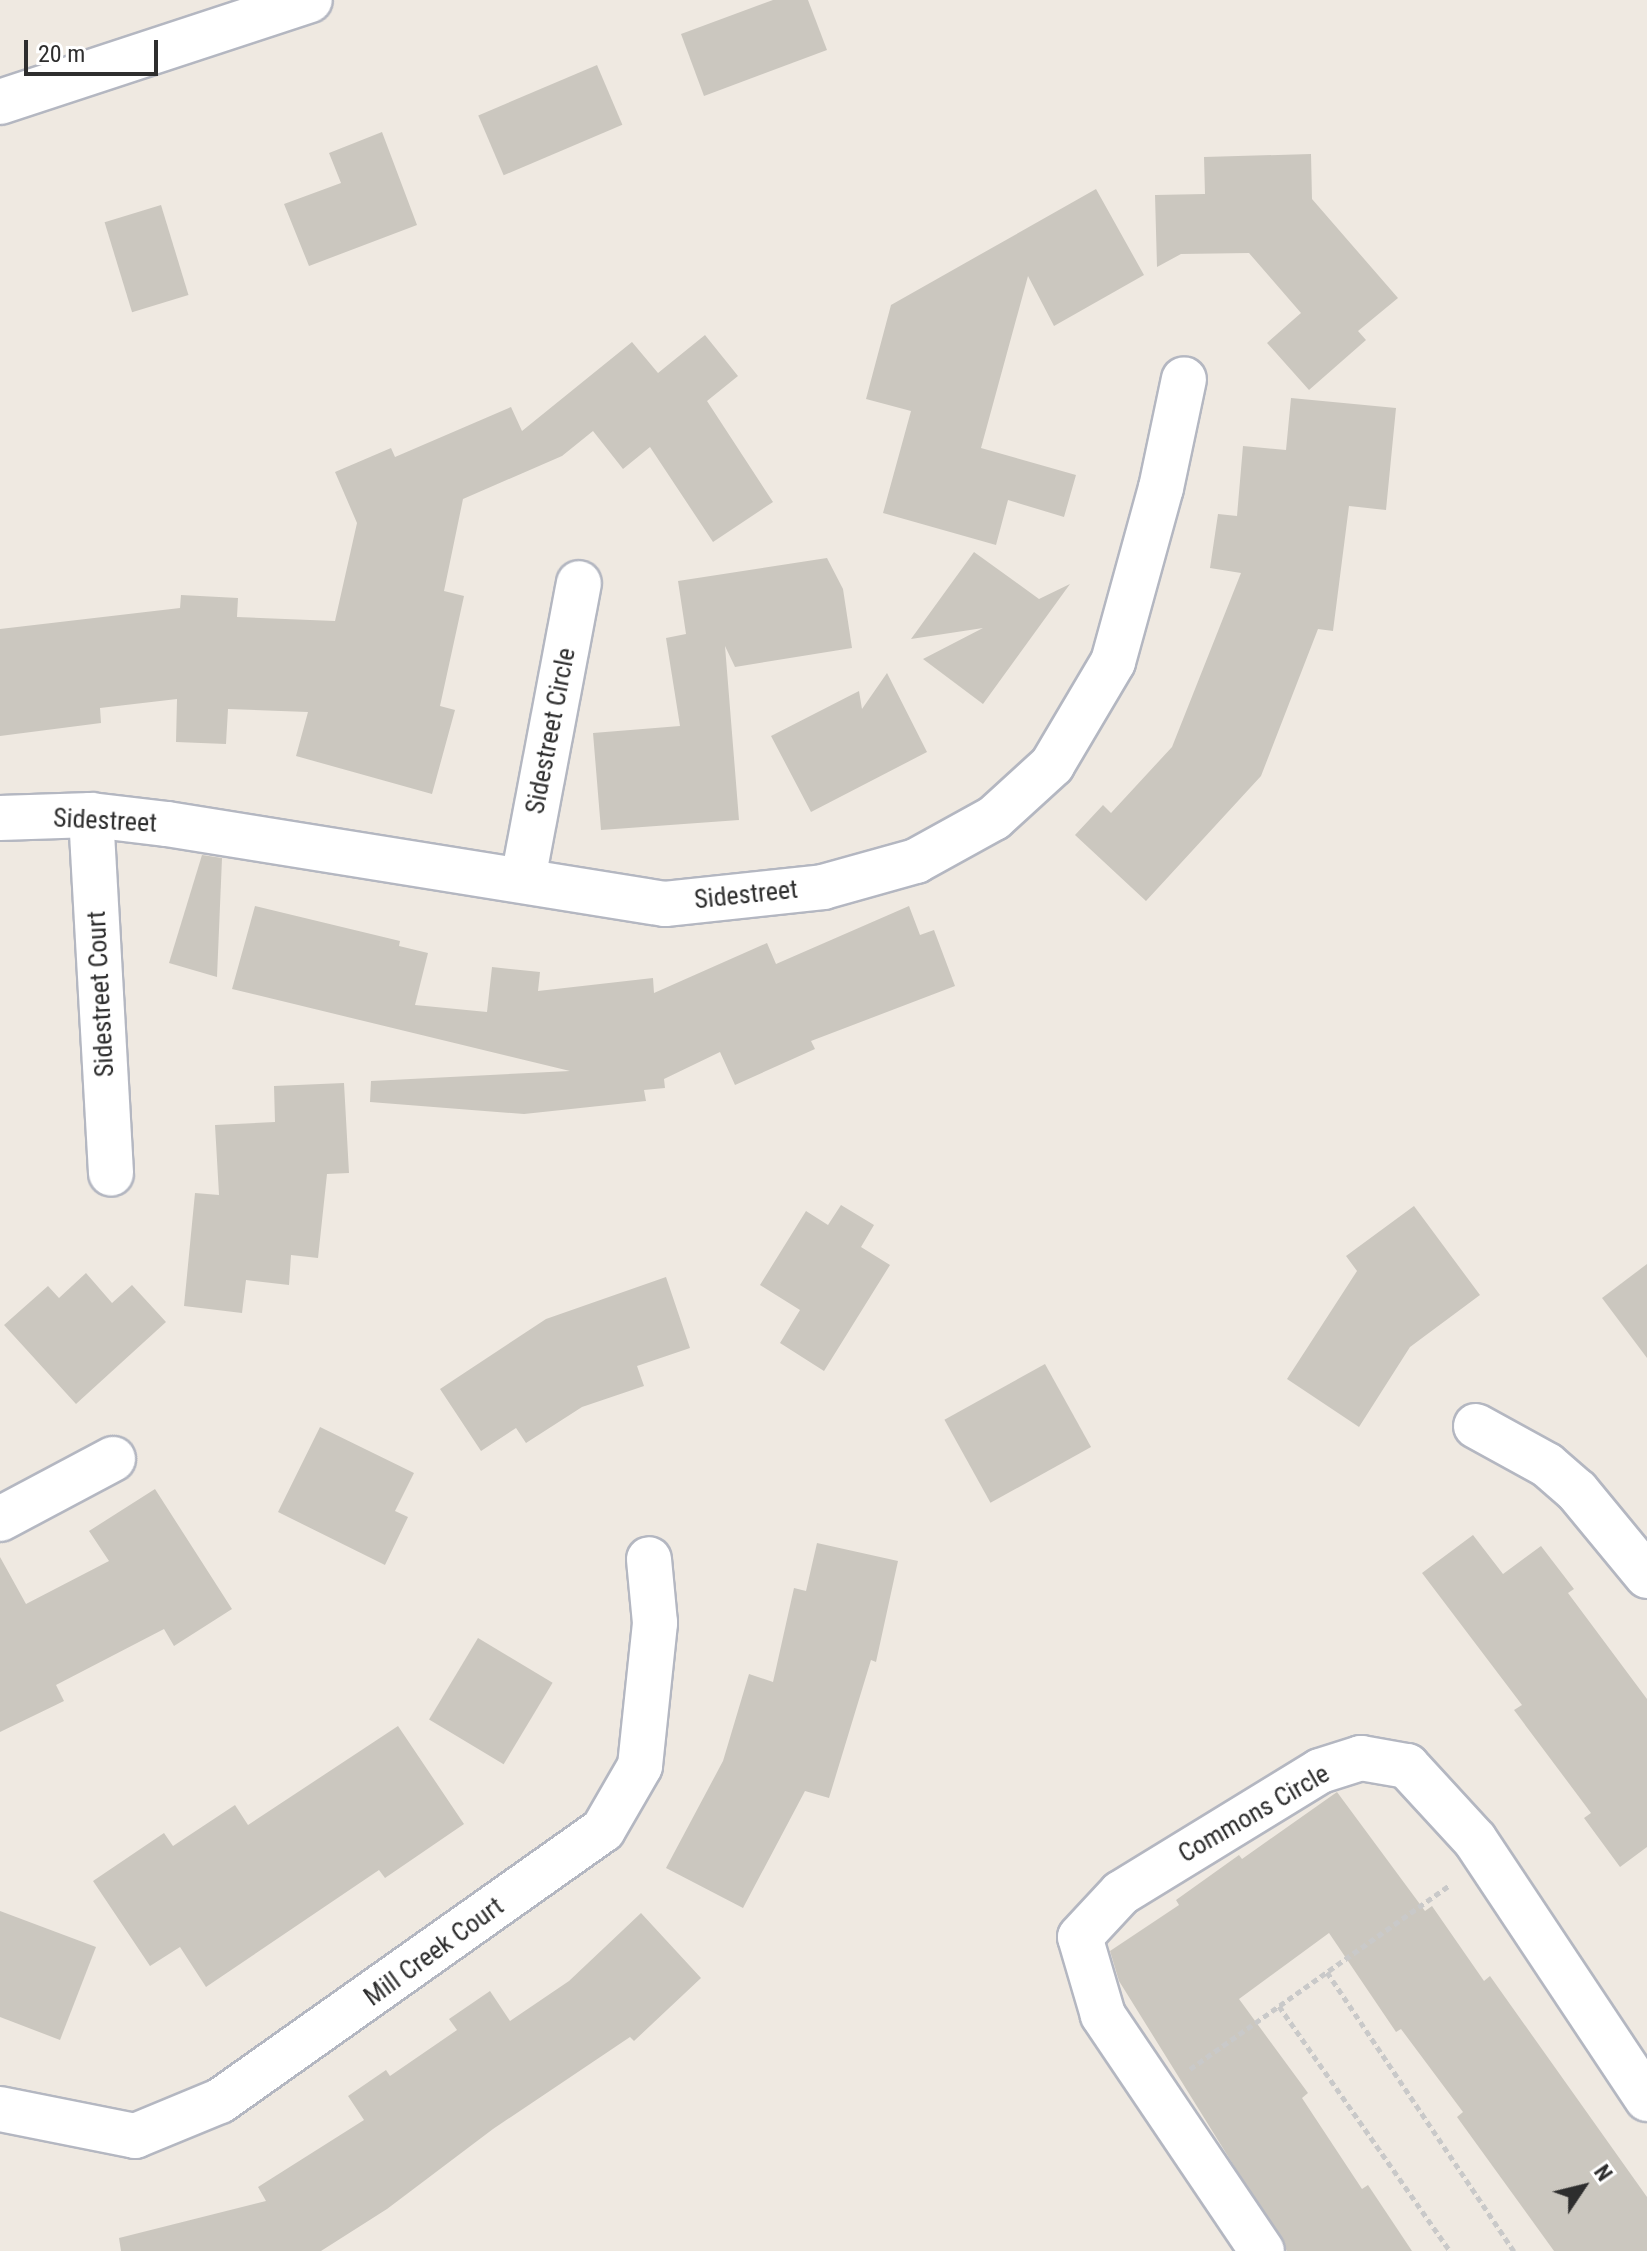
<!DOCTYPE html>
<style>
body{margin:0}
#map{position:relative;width:1647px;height:2251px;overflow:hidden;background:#efe9e1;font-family:"Roboto Condensed",sans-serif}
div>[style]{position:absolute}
.building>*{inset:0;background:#cbc7bf;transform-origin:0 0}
.path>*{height:5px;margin-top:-2.5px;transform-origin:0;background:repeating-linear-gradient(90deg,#c9c9c9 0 6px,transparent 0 10px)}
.roads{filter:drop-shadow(2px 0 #b4b7c1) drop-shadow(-2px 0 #b4b7c1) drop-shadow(0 2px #b4b7c1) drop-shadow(0 -2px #b4b7c1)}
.street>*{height:44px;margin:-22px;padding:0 22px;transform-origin:22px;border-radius:22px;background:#fff}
span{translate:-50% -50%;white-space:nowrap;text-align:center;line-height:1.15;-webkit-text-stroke:8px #fff;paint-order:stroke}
.street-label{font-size:26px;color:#2e2e2e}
.north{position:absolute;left:1543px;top:2147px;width:80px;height:80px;-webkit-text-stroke:6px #fff;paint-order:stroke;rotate:55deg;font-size:22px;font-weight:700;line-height:32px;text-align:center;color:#2e2e2e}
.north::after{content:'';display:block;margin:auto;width:28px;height:36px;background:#2e2e2e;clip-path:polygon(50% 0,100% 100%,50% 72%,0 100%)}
.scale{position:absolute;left:24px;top:40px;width:134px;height:36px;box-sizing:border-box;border:4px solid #2e2e2e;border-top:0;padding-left:10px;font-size:24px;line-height:28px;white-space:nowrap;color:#2e2e2e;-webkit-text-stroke:6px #fff;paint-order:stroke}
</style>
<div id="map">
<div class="building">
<div style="clip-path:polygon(773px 0,808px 0,827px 50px,704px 96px,681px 34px)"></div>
<div style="left:597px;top:65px;width:65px;height:129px;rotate:67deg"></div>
<div style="clip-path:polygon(382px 132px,417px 225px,309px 266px,284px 204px,341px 183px,329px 153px)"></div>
<div style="clip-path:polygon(1311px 154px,1312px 199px,1398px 298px,1358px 331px,1366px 340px,1309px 390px,1267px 343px,1301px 313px,1249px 253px,1181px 254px,1157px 267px,1155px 195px,1205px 194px,1204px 157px)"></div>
<div style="clip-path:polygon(1096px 189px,1144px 275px,1054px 326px,1028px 276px,981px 448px,1076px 475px,1064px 517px,1008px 500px,996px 545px,883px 513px,911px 411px,866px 399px,891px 305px)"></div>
<div style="left:161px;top:205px;width:94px;height:59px;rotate:73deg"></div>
<div style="clip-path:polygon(705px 335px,738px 376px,707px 401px,773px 502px,713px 542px,650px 447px,623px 469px,593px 431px,562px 456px,463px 499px,444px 591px,464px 596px,440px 706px,455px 710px,432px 794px,296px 756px,308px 712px,228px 709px,226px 744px,176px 742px,177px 699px,100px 708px,101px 723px,0 736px,0 629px,180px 608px,181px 595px,238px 598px,237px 617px,335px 621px,357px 523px,335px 472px,391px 448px,395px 457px,511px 407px,522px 431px,632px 342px,658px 373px)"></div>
<div style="clip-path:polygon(1291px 398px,1396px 408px,1386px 510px,1349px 506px,1333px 631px,1318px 629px,1261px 776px,1146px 901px,1075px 835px,1103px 805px,1111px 813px,1172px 747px,1241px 573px,1210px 568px,1218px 514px,1237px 516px,1243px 446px,1286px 450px)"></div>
<div style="clip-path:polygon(974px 552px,1039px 599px,1070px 584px,983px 704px,923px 659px,983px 628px,911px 639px)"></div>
<div style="clip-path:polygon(827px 558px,843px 589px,852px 648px,735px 667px,725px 646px,739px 820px,601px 830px,593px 733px,680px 726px,666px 638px,686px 634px,678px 581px)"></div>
<div style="clip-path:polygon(887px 673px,927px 752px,811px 812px,771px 736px,859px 691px,862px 709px)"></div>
<div style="clip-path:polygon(202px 855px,222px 858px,217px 977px,169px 963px)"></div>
<div style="clip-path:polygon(255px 906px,400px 941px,399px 946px,428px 953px,415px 1005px,487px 1012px,492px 967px,540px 972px,538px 991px,653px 978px,654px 993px,767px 943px,776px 964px,909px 906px,920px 935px,934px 930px,955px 986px,811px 1041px,815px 1049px,735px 1085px,720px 1052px,664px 1079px,665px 1088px,644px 1090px,646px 1101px,524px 1114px,370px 1102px,371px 1081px,570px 1071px,232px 989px)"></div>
<div style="clip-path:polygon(344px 1083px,349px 1173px,327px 1174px,318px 1258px,291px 1255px,289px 1285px,246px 1280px,242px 1313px,184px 1306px,195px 1193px,219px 1195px,215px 1125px,275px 1122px,274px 1086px)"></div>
<div style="clip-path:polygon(841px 1205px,874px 1225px,861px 1247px,890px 1265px,824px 1371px,780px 1343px,800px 1310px,760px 1285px,806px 1211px,828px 1225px)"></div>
<div style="clip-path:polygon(1414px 1206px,1480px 1295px,1410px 1347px,1359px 1427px,1287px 1379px,1357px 1271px,1346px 1256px)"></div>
<div style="clip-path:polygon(1647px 1264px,1647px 1358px,1602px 1298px)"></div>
<div style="clip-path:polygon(86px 1273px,112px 1303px,132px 1285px,166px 1322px,76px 1404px,4px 1325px,48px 1286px,59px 1298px)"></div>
<div style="clip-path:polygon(666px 1277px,690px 1348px,637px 1366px,644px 1386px,582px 1407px,526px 1443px,516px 1428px,481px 1451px,440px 1389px,546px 1319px)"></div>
<div style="left:1045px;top:1364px;width:95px;height:115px;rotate:61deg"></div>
<div style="clip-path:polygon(320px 1427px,414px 1473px,395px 1511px,408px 1517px,385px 1565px,278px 1512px)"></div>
<div style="clip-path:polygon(155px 1489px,232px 1609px,174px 1646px,164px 1629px,56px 1685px,64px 1701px,0 1732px,0 1557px,26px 1604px,109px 1561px,89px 1531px)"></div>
<div style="clip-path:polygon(1473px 1535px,1503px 1574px,1541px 1546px,1574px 1589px,1568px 1593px,1647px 1699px,1647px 1847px,1620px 1867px,1584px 1818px,1591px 1813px,1514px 1710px,1522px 1705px,1422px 1573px)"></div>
<div style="clip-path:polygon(817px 1543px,898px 1561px,876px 1662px,871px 1660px,829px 1798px,805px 1791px,743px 1908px,666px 1868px,723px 1761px,749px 1674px,773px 1682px,794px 1588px,806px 1591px)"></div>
<div style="left:478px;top:1638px;width:87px;height:95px;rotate:31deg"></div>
<div style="clip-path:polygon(398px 1726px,464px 1824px,385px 1878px,379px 1870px,206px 1987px,180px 1947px,150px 1966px,93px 1881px,164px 1833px,173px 1846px,235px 1805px,248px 1825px)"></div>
<div style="clip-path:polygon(1337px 1792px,1425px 1911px,1432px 1906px,1484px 1981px,1490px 1976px,1647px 2197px,1647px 2251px,1554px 2251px,1457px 2117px,1463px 2112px,1401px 2029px,1396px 2032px,1329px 1933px,1239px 1999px,1308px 2093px,1302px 2098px,1362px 2189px,1368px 2185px,1412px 2251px,1287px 2251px,1119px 1981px,1110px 1951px,1179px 1905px,1176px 1900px,1239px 1855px,1242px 1859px)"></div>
<div style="clip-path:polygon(0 1911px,96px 1947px,60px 2040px,0 2017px)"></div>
<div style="clip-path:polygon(641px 1913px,701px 1978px,634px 2041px,630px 2037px,493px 2129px,387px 2209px,321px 2251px,121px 2251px,119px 2238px,266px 2201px,258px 2187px,364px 2120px,348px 2096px,386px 2070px,390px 2076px,457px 2030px,449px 2019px,490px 1991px,510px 2021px,569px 1981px)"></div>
</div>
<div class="path">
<div style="left:1327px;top:1972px;width:336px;rotate:56.2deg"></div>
<div style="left:1279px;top:2006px;width:299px;rotate:55.1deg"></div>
<div style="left:1190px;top:2069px;width:319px;rotate:-35.3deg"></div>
</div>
<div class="roads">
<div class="street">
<div style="left:0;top:102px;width:326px;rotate:-18.2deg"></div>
<div style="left:91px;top:815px;width:359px;rotate:86.8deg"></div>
<div style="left:0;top:818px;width:91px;rotate:-1.9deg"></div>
<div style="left:91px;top:815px;width:77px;rotate:6.8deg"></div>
<div style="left:167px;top:824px;width:504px;rotate:9.13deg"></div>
<div style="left:665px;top:904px;width:159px;rotate:-6.1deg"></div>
<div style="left:823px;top:887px;width:97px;rotate:-15.6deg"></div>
<div style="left:916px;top:861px;width:89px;rotate:-28.9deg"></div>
<div style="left:994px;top:818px;width:79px;rotate:-42.4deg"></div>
<div style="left:1052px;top:765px;width:120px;rotate:-59.4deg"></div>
<div style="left:1113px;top:662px;width:180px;rotate:-74.6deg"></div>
<div style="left:1161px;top:488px;width:111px;rotate:-78.1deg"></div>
<div style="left:523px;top:879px;width:301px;rotate:-79.3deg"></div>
<div style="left:1476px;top:1426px;width:81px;rotate:28.8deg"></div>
<div style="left:1547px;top:1465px;width:40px;rotate:41deg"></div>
<div style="left:1577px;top:1491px;width:110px;rotate:50.5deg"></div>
<div style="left:0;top:1519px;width:128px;rotate:-28deg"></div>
<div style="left:0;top:2109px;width:138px;rotate:11.3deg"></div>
<div style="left:135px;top:2136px;width:92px;rotate:-22.4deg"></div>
<div style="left:220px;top:2101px;width:469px;rotate:-35.3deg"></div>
<div style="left:603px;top:1830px;width:74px;rotate:-60deg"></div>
<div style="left:640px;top:1766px;width:144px;rotate:-84deg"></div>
<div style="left:655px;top:1623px;width:64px;rotate:-95.4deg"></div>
<div style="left:1262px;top:2251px;width:285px;rotate:-124deg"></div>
<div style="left:1103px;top:2015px;width:81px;rotate:-106.4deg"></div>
<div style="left:1080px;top:1937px;width:60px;rotate:-47deg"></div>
<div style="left:1121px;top:1893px;width:233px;rotate:-31.5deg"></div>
<div style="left:1320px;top:1771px;width:43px;rotate:-17.6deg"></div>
<div style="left:1361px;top:1758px;width:47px;rotate:9.9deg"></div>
<div style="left:1407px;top:1766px;width:100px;rotate:47.4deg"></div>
<div style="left:1475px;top:1840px;width:311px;rotate:56.4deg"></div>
</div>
</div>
<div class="street-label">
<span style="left:551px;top:731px;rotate:-79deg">Sidestreet Circle</span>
<span style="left:105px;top:821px;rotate:3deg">Sidestreet</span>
<span style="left:746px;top:895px;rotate:-6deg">Sidestreet</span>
<span style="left:101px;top:994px;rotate:-93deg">Sidestreet Court</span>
<span style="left:1254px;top:1814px;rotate:-30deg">Commons Circle</span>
<span style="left:434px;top:1952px;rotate:-36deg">Mill Creek Court</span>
</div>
<div class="north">N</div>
<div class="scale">20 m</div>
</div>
